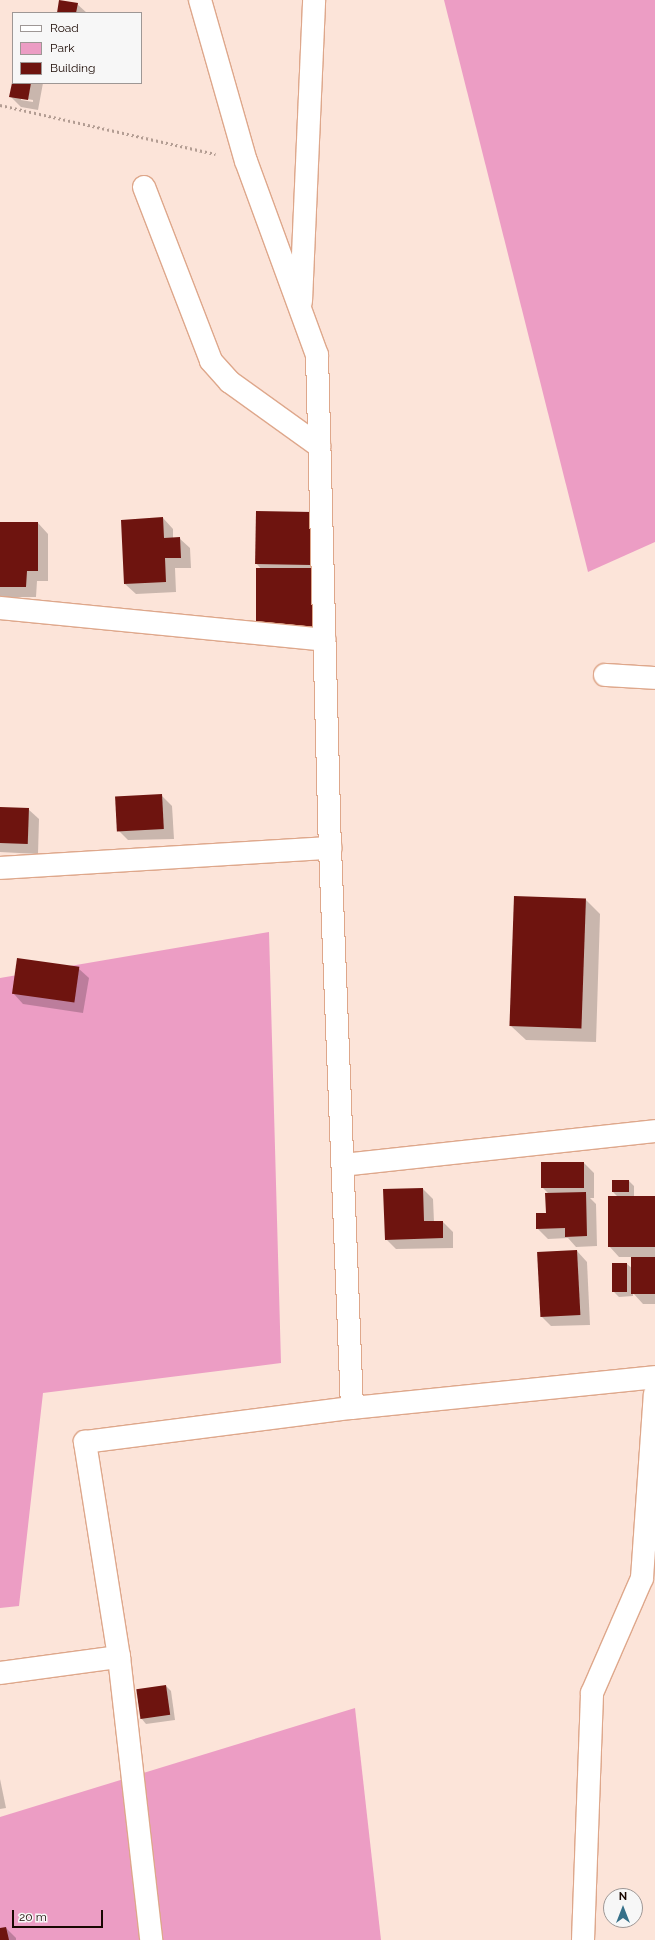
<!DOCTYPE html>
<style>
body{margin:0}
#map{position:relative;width:655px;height:1940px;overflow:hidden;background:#fce4d9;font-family:Raleway,sans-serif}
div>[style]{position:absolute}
.green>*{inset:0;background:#ec9dc4}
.shadow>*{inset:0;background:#0003}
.building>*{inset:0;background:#6e140f;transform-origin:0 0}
.path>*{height:2.5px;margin-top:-1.25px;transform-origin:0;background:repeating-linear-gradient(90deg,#b39d93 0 2px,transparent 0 5px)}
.roads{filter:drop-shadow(1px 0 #dea78b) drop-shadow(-1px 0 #dea78b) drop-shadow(0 1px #dea78b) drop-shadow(0 -1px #dea78b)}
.minor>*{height:22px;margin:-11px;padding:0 11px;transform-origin:11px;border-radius:11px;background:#fff}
span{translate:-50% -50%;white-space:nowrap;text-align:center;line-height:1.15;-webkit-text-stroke:4px #f7f7f7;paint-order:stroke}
.legend{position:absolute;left:12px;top:12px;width:130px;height:72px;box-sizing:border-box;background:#f7f7f7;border:1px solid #9e9795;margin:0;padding:5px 7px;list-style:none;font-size:12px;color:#190701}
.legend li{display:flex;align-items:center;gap:8px;height:20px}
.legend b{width:20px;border:1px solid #9e9795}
.north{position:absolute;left:603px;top:1888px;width:40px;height:40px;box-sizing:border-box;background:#f7f7f7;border:1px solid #9e9795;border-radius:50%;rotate:0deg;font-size:11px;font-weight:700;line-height:16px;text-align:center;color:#190701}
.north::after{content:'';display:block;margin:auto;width:14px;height:18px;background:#367089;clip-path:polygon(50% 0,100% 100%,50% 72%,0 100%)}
.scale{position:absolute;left:12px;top:1910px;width:91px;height:18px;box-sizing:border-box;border:2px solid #190701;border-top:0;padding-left:5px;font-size:12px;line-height:14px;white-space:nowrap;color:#190701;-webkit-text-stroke:3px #f7f7f7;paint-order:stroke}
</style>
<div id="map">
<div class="green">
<div style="clip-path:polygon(444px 0,655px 0,655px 542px,588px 572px)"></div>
<div style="clip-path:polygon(269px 932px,281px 1363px,43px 1393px,19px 1606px,0 1608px,0 978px)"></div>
<div style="clip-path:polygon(355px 1708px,381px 1940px,0 1940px,0 1817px)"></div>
</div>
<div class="shadow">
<div style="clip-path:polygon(77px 4px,87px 13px,58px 13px)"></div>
<div style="clip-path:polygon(evenodd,13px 82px,43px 83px,38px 110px,21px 107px,11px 97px,13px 82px,21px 98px,33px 100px,33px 102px,21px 100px,21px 98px)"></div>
<div style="clip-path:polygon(311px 513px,323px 637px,267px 638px,262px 570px,256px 563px)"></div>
<div style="clip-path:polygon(163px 518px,173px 529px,173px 538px,179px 538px,190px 548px,191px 568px,175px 568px,176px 592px,136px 594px,125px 584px)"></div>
<div style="clip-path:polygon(0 523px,38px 523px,48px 534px,48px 581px,37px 581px,36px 597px,0 597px)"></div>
<div style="clip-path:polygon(162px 796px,172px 806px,174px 839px,128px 840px,118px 830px,116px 797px)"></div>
<div style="clip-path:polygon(0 808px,28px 809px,39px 819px,38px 854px,0 852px)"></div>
<div style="clip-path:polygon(585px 899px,600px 914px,596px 1042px,526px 1040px,511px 1026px)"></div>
<div style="clip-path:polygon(78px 968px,89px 978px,83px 1013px,23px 1004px,13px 993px)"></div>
<div style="clip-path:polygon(542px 1163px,584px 1163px,594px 1173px,594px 1198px,590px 1198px,596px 1204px,597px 1246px,576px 1247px,568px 1238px,548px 1239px,537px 1228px,547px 1214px,549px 1194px,543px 1188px)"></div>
<div style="clip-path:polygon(613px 1181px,629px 1181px,634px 1186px,634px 1197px,655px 1197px,655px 1304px,643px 1304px,633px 1293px,633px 1296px,619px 1297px,614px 1292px,613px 1264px,627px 1264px,633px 1269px,649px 1257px,619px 1257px,609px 1246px,618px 1197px,613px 1192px)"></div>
<div style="clip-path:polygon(423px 1189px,433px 1199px,434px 1222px,443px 1222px,453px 1232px,453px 1248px,396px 1249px,386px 1239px)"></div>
<div style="clip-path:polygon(577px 1251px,587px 1262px,590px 1325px,551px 1326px,541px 1316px)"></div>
<div style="clip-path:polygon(166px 1686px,171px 1691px,175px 1720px,146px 1724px,141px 1718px)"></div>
<div style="clip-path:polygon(0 1779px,6px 1808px,0 1809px)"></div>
<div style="clip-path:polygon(6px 1928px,16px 1938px,16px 1940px,0 1940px,0 1929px)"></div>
</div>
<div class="building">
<div style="clip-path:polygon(59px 0,78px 3px,76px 13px,57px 13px)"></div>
<div style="clip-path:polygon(12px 83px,31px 83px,28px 100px,9px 97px)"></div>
<div style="left:256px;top:511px;width:56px;height:53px;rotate:1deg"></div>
<div style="clip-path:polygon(163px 517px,164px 538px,180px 537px,181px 558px,165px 558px,166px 582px,124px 584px,121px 520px)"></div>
<div style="clip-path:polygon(0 522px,38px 522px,38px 571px,27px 571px,26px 587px,0 587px)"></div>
<div style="left:313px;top:568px;width:59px;height:57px;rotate:90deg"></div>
<div style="left:162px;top:794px;width:35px;height:47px;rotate:87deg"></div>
<div style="left:0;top:807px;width:29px;height:36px;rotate:2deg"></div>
<div style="left:514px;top:896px;width:72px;height:130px;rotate:2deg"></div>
<div style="left:17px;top:958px;width:63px;height:36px;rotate:8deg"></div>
<div style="left:541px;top:1162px;width:43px;height:26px"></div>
<div style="left:612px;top:1180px;width:17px;height:12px"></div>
<div style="clip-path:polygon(423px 1188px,424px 1221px,443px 1221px,443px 1238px,385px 1240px,383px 1189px)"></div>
<div style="clip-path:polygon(586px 1192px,587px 1236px,565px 1237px,565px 1228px,536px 1229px,536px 1213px,546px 1213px,545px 1193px)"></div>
<div style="left:608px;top:1196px;width:47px;height:51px"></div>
<div style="left:577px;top:1250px;width:65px;height:40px;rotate:87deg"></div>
<div style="left:655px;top:1257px;width:37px;height:24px;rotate:90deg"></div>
<div style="left:612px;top:1263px;width:15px;height:29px"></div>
<div style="left:166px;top:1685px;width:30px;height:30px;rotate:82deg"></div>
<div style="clip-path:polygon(6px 1927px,9px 1940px,0 1940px,0 1928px)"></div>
</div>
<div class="path">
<div style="left:0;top:105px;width:221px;rotate:12.8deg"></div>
</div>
<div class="roads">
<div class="minor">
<div style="left:200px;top:0;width:167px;rotate:74.1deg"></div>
<div style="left:246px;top:161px;width:207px;rotate:69.9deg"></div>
<div style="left:317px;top:355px;width:493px;rotate:88.5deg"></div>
<div style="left:144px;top:187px;width:186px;rotate:68.9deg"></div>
<div style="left:211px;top:361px;width:28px;rotate:48deg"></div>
<div style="left:230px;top:382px;width:110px;rotate:35.7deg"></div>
<div style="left:301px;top:301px;width:301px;rotate:-87.5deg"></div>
<div style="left:0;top:608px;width:326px;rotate:5.6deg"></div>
<div style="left:605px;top:675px;width:50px;rotate:3.4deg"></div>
<div style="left:0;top:868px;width:331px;rotate:-3.5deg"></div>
<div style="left:330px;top:848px;width:560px;rotate:87.75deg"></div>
<div style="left:352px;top:1408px;width:305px;rotate:-5.8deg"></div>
<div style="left:343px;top:1165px;width:314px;rotate:-6.2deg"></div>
<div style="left:119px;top:1657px;width:285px;rotate:83.5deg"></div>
<div style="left:0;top:1673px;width:120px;rotate:-7.7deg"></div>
<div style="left:119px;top:1657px;width:218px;rotate:-99deg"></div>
<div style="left:85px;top:1442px;width:269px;rotate:-7.3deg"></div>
<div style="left:583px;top:1940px;width:247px;rotate:-87.9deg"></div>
<div style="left:592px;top:1693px;width:125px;rotate:-66.5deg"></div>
<div style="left:642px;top:1578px;width:184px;rotate:-86deg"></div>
</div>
</div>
<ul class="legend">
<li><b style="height:5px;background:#fff"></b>Road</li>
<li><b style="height:11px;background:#ec9dc4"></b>Park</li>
<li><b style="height:11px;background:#6e140f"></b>Building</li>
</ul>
<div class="north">N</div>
<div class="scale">20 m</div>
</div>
